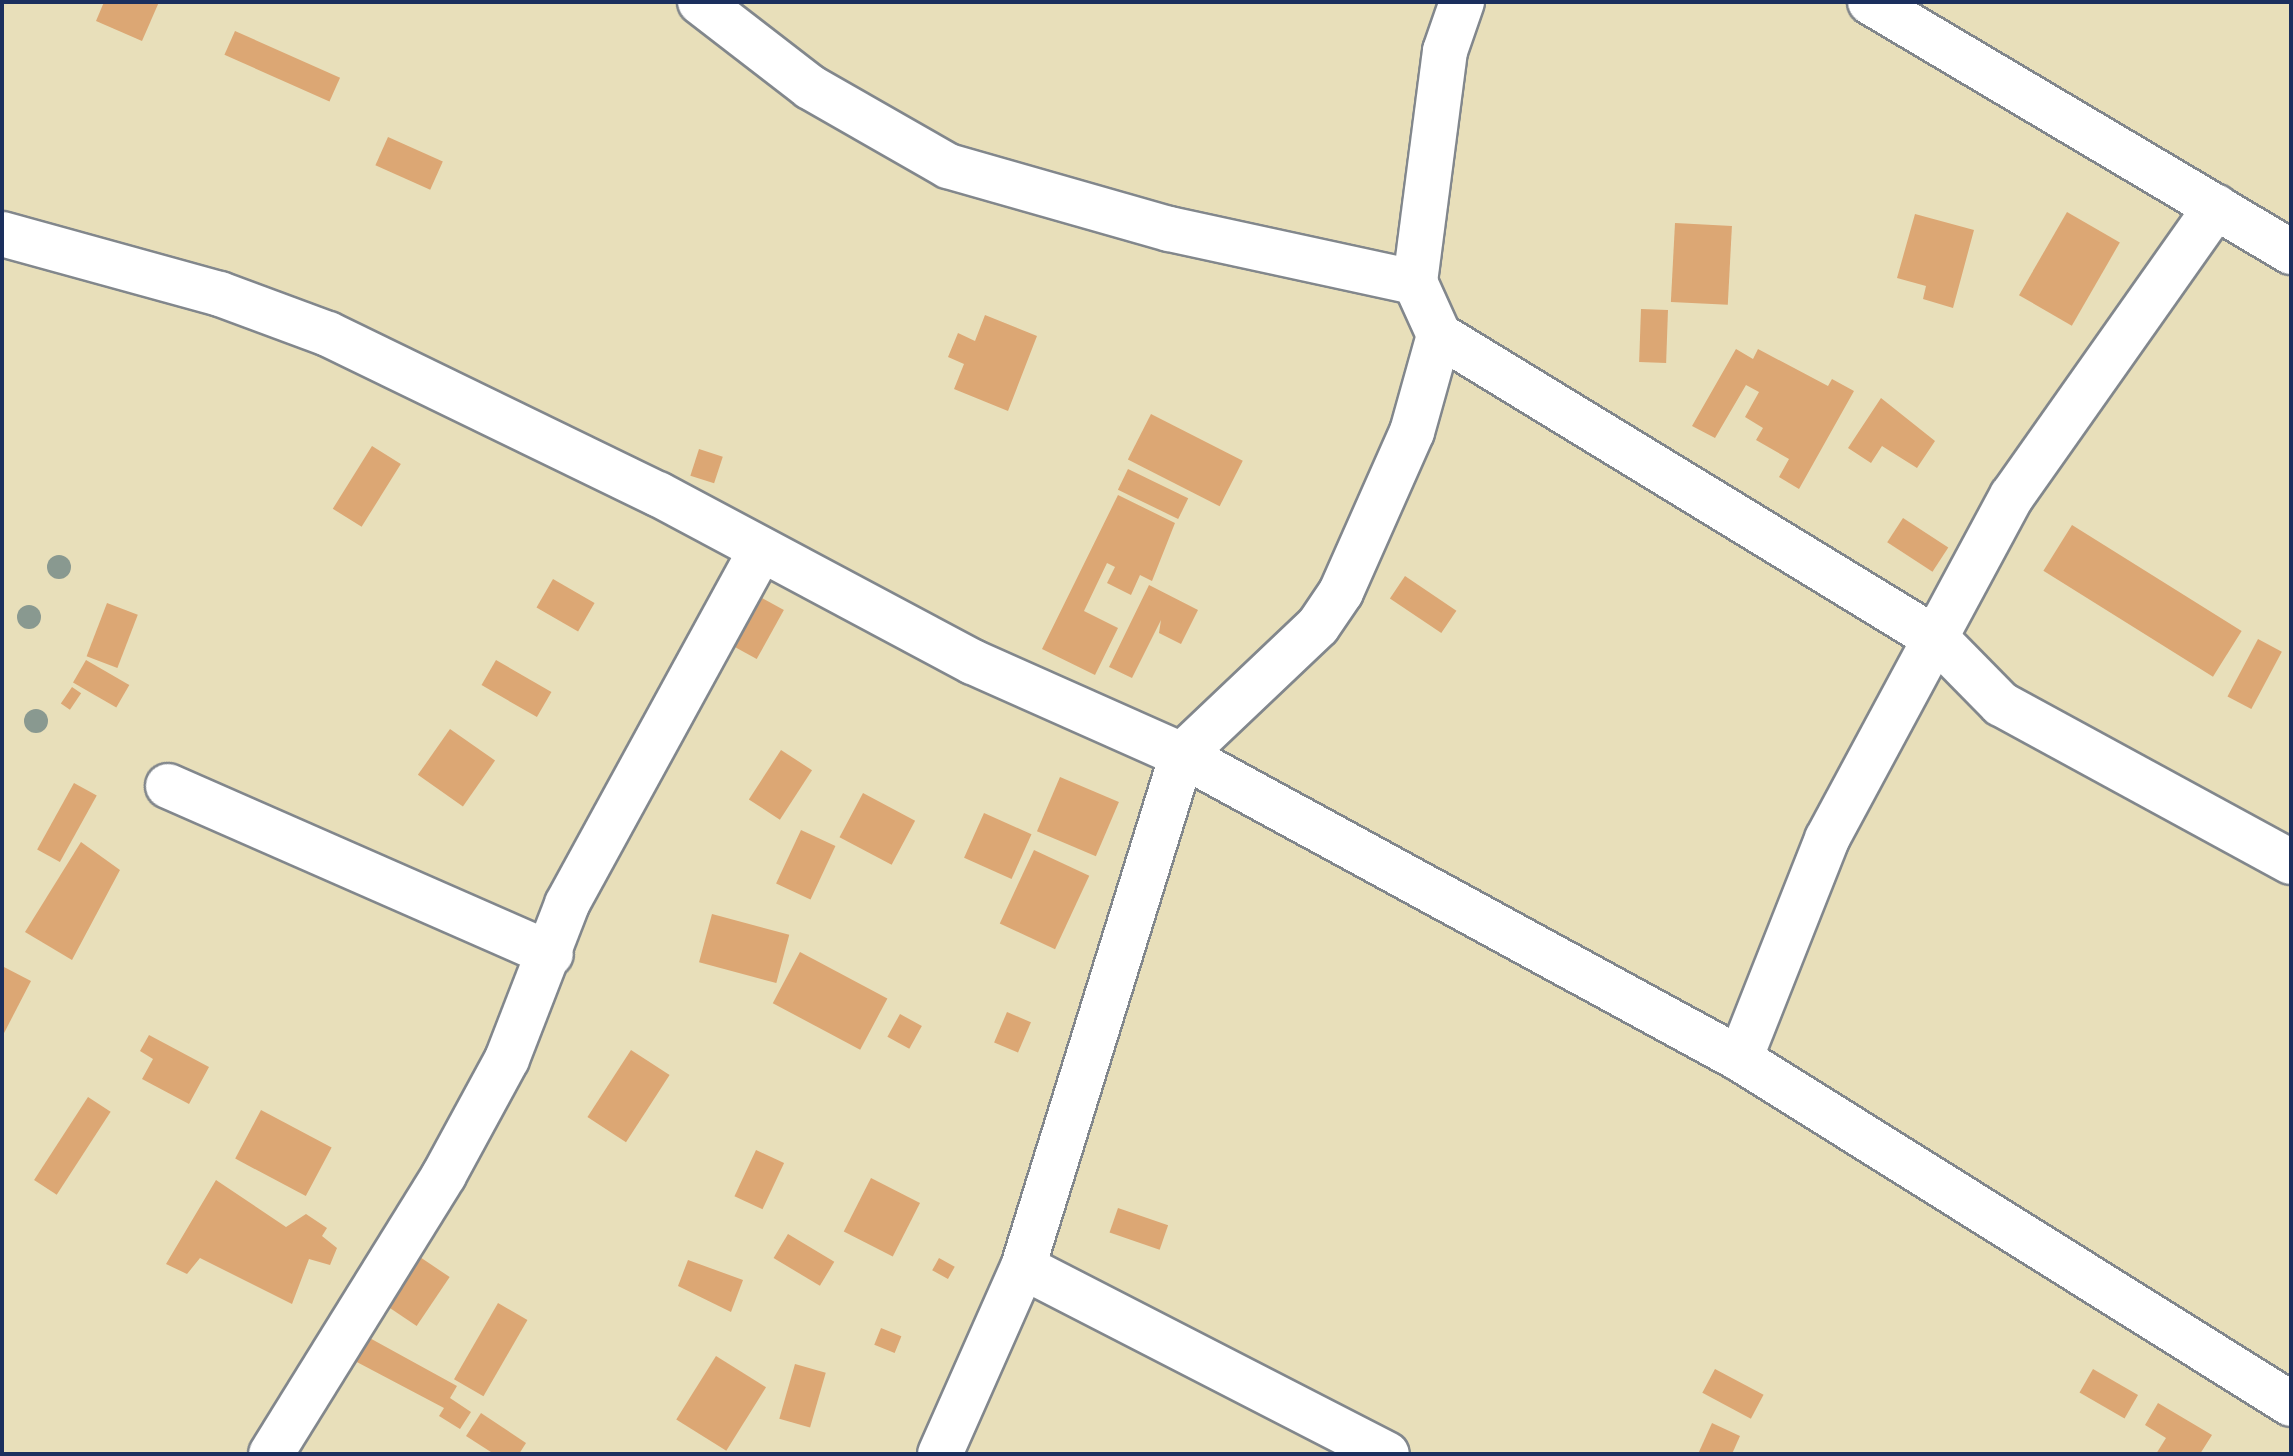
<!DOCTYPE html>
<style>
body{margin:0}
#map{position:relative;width:2293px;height:1456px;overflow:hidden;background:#e8dfba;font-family:"IM FELL DW Pica",serif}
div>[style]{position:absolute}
.building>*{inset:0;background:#dca774;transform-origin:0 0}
.roads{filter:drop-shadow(2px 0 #82878c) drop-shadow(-2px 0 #82878c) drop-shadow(0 2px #82878c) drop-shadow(0 -2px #82878c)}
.minor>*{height:44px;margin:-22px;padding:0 22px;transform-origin:22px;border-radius:22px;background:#fff}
.trees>*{width:24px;height:24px;margin:-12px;border-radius:50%;background:#899990}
span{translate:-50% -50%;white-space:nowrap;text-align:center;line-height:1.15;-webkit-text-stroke:6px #fdfcf7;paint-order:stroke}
.frame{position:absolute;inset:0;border:4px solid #1b2f5e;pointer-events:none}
</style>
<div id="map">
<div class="building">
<div style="clip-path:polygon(104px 2px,159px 2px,142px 41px,96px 21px)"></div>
<div style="left:235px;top:31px;width:115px;height:26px;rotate:24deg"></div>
<div style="left:388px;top:137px;width:60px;height:31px;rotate:24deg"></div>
<div style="left:2067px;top:212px;width:61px;height:96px;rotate:30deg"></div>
<div style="clip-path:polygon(1915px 214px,1974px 230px,1953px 308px,1923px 299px,1926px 286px,1897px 278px)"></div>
<div style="left:1675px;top:223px;width:57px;height:79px;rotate:3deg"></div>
<div style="left:1641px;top:309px;width:27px;height:53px;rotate:2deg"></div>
<div style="clip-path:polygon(985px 315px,1037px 336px,1008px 411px,954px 389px,964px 364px,948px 357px,958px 333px,975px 341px)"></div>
<div style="clip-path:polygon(1736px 349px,1753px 359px,1758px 349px,1828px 386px,1832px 379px,1854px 391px,1799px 489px,1779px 477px,1789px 459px,1756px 440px,1763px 428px,1745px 417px,1759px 392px,1746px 385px,1715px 438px,1692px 426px)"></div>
<div style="clip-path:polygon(1881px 398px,1935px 441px,1917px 468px,1882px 446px,1871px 463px,1848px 448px)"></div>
<div style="left:1151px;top:414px;width:103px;height:51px;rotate:27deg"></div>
<div style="left:372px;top:446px;width:34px;height:74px;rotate:32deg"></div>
<div style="left:699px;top:449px;width:25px;height:28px;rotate:18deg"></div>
<div style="left:1128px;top:469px;width:67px;height:23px;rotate:26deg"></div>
<div style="clip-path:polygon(1118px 495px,1175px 523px,1152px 581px,1140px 575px,1131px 595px,1107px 583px,1115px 567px,1107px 563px,1084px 611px,1118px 628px,1095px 675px,1042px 649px)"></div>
<div style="left:1903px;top:518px;width:54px;height:29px;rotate:33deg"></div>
<div style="left:2072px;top:525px;width:200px;height:54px;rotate:32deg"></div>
<div style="left:1405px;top:576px;width:62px;height:27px;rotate:34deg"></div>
<div style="left:553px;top:579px;width:48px;height:33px;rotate:30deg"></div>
<div style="clip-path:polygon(1149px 585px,1198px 610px,1181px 644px,1159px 633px,1161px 620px,1132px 678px,1109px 667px)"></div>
<div style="left:762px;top:598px;width:25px;height:56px;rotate:29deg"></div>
<div style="left:107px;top:603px;width:33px;height:57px;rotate:21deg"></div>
<div style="left:2258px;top:639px;width:27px;height:65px;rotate:28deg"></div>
<div style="left:86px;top:660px;width:50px;height:26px;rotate:30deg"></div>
<div style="left:496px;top:660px;width:64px;height:29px;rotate:30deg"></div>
<div style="left:72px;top:687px;width:11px;height:20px;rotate:34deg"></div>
<div style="left:450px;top:729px;width:55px;height:56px;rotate:35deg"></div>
<div style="left:781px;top:750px;width:37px;height:59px;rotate:33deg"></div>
<div style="left:1060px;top:777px;width:64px;height:59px;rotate:23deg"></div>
<div style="left:74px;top:783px;width:26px;height:76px;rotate:29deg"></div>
<div style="left:863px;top:793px;width:59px;height:50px;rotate:28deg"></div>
<div style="left:984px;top:813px;width:52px;height:49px;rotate:24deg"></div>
<div style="left:801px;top:830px;width:38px;height:59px;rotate:25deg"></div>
<div style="clip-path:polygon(81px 842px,120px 870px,72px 960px,25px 932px)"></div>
<div style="left:1034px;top:850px;width:61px;height:81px;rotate:25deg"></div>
<div style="left:712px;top:914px;width:80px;height:50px;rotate:15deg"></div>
<div style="left:800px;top:952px;width:99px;height:58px;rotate:28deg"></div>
<div style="clip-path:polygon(2px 966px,31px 981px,2px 1037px)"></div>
<div style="left:1007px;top:1012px;width:26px;height:33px;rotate:23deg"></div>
<div style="left:900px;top:1014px;width:25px;height:26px;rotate:29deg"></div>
<div style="clip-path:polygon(149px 1035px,209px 1067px,189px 1104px,142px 1079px,153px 1059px,140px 1051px)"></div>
<div style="left:631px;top:1050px;width:46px;height:80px;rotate:33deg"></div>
<div style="left:88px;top:1097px;width:27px;height:99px;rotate:33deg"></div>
<div style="left:261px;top:1110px;width:80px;height:55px;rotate:28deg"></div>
<div style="left:756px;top:1150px;width:31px;height:51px;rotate:25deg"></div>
<div style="left:871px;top:1178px;width:55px;height:60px;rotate:27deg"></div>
<div style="clip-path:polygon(216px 1180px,286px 1227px,306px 1214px,327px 1228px,322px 1236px,337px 1248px,330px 1265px,309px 1259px,292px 1304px,200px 1258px,187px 1274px,166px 1264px)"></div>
<div style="left:1118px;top:1208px;width:53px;height:26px;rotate:19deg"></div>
<div style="left:788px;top:1234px;width:54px;height:28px;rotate:31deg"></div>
<div style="left:414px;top:1253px;width:43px;height:59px;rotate:34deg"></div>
<div style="left:939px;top:1258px;width:18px;height:14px;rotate:29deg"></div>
<div style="clip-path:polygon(688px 1260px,743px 1280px,731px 1312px,678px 1286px)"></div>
<div style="left:498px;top:1303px;width:34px;height:88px;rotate:30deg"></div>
<div style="left:881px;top:1328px;width:22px;height:18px;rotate:22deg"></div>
<div style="clip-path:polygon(366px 1336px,457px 1386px,450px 1398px,471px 1412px,460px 1429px,439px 1416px,444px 1408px,353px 1360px)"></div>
<div style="left:716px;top:1356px;width:59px;height:75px;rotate:32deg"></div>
<div style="left:795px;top:1364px;width:32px;height:57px;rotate:16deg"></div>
<div style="left:1715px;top:1369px;width:55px;height:27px;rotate:28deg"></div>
<div style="left:2093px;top:1369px;width:52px;height:27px;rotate:30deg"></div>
<div style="clip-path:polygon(2158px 1403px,2212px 1435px,2200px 1454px,2156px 1454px,2166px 1438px,2145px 1425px)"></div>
<div style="clip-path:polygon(481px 1413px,526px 1443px,519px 1454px,494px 1454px,466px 1436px)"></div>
<div style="clip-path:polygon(1712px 1423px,1740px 1436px,1732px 1454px,1698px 1454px)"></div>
</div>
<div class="roads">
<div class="minor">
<div style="left:700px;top:2px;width:139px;rotate:37.7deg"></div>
<div style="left:810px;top:87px;width:159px;rotate:29.8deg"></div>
<div style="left:948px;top:166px;width:230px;rotate:15.9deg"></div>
<div style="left:1169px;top:229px;width:252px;rotate:12.2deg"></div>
<div style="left:1870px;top:2px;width:490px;rotate:30.7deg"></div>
<div style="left:2px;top:234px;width:226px;rotate:15.4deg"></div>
<div style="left:220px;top:294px;width:115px;rotate:20.3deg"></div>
<div style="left:328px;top:334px;width:367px;rotate:25.9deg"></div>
<div style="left:658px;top:494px;width:357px;rotate:28.1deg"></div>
<div style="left:973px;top:662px;width:229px;rotate:24deg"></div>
<div style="left:1182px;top:755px;width:635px;rotate:28.58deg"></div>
<div style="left:1740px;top:1059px;width:650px;rotate:32.05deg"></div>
<div style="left:1439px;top:335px;width:585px;rotate:31.43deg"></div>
<div style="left:1938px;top:640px;width:90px;rotate:45.5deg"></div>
<div style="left:2001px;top:704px;width:330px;rotate:28.6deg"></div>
<div style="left:168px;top:786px;width:418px;rotate:23.7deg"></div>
<div style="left:1740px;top:1059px;width:237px;rotate:-68.4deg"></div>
<div style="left:1827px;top:839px;width:390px;rotate:-61.7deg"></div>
<div style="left:2012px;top:496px;width:354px;rotate:-54.8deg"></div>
<div style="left:1023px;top:1267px;width:409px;rotate:27.2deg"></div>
<div style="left:271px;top:1454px;width:328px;rotate:-58.2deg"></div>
<div style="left:444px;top:1175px;width:132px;rotate:-61.5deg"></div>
<div style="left:507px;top:1059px;width:166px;rotate:-68.8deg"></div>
<div style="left:567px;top:904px;width:404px;rotate:-61.3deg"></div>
<div style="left:940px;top:1454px;width:205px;rotate:-66.1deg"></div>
<div style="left:1023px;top:1267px;width:536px;rotate:-72.75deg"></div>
<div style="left:1182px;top:755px;width:187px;rotate:-43.5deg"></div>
<div style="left:1318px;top:626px;width:41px;rotate:-55.9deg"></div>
<div style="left:1341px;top:592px;width:175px;rotate:-66.1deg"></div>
<div style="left:1412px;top:432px;width:101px;rotate:-74.4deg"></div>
<div style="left:1439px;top:335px;width:58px;rotate:-114.4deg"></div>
<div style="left:1415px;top:282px;width:233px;rotate:-82.6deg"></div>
<div style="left:1445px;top:51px;width:52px;rotate:-70.9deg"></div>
</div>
</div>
<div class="trees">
<div style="left:59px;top:567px"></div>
<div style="left:29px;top:617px"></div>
<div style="left:36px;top:721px"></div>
</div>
<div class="frame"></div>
</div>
